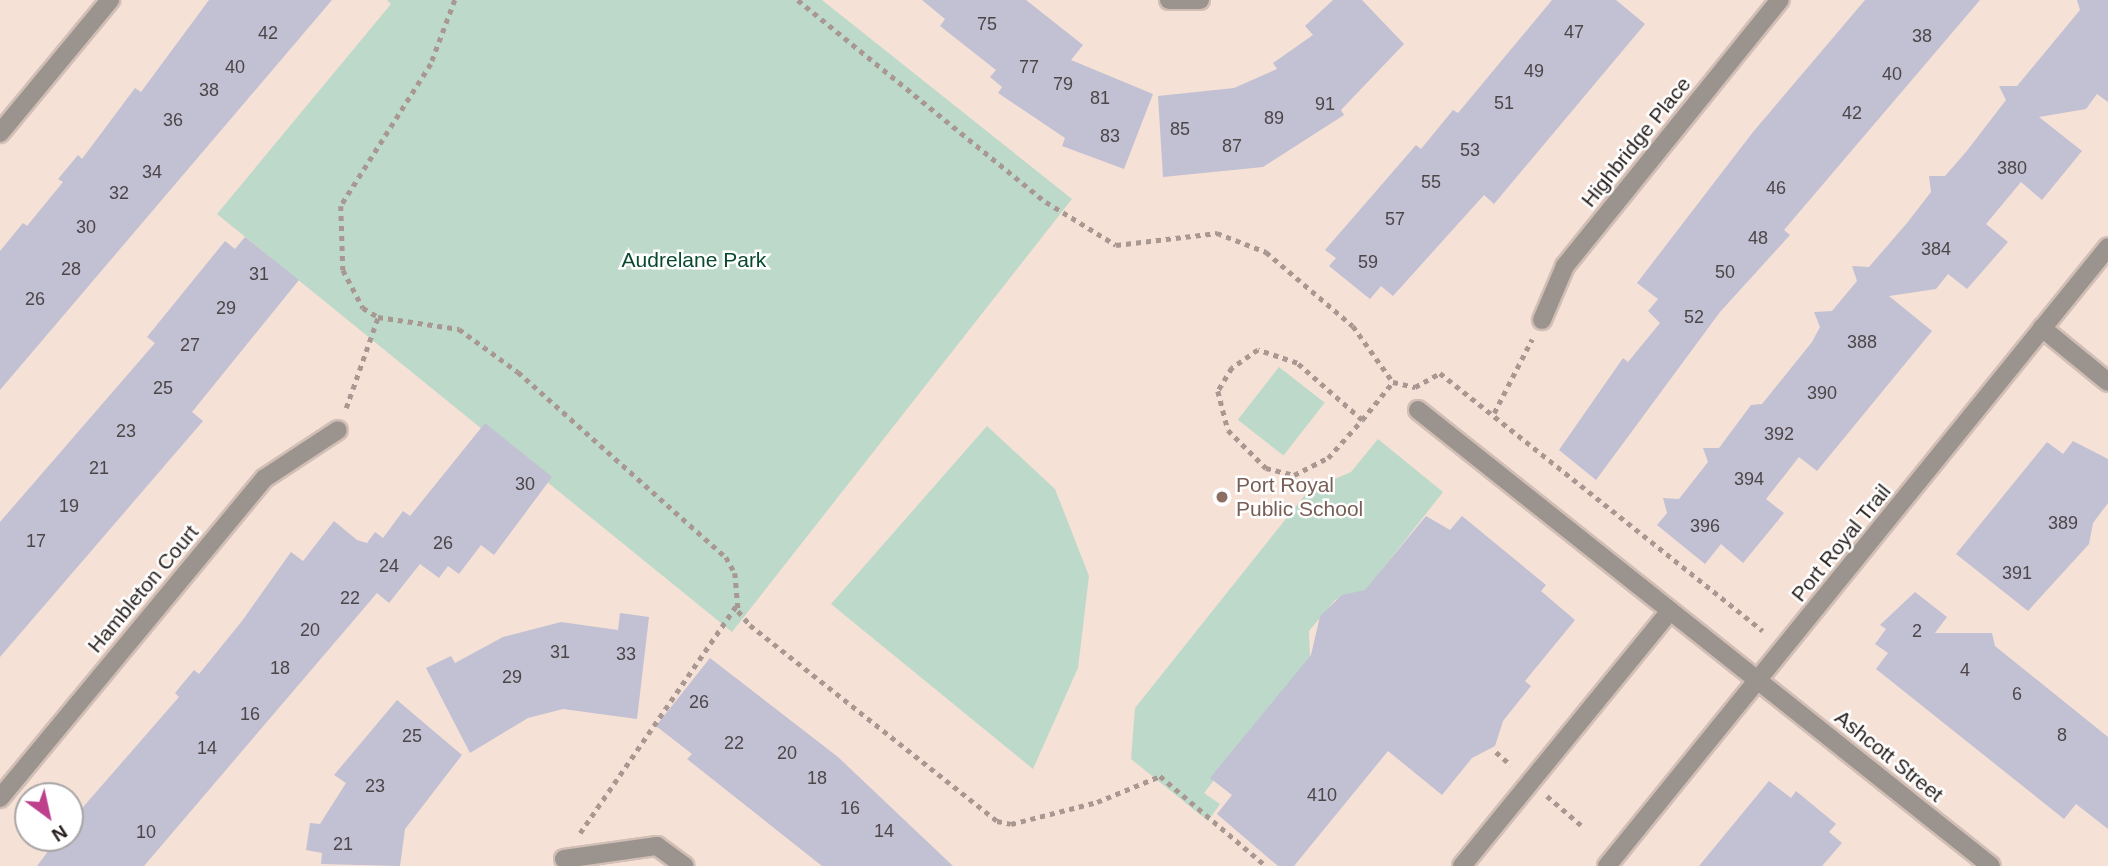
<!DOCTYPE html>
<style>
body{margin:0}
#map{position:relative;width:2108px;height:866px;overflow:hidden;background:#f6e1d7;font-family:Arial,sans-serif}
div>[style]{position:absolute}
.green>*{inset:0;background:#bdd9c9;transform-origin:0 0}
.building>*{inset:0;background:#c2c0d3}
.path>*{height:4.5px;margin-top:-2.25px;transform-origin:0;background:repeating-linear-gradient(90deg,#a89891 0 5px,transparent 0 10px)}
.roads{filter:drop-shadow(2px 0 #d1beb5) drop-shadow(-2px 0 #d1beb5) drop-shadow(0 2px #d1beb5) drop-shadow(0 -2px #d1beb5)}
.minor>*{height:18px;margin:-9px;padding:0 9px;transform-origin:9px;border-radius:9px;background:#9b938e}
.dots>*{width:19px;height:19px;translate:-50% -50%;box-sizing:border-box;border:4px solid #fff;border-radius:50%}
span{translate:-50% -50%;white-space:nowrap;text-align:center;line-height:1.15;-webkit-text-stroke:5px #fff;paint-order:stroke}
.number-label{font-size:18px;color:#4d4649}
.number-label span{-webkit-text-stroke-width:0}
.street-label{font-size:21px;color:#261e1b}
.park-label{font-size:21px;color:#084a30}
.education-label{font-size:21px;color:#785e54}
.left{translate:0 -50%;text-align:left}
.north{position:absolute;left:14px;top:782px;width:70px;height:70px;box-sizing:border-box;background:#fff;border:2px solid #a8a5a4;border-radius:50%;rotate:147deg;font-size:19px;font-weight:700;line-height:28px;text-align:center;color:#261e1b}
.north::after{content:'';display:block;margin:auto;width:24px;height:32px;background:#be408d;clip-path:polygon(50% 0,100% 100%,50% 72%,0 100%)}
</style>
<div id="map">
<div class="green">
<div style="clip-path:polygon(387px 0,822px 0,1072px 199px,732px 632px,217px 214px,391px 4px)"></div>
<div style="left:1279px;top:367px;width:58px;height:67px;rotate:38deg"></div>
<div style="clip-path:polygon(987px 426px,1055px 489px,1089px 576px,1078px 668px,1033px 769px,831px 604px)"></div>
<div style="clip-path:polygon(1378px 439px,1443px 492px,1366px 590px,1335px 600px,1309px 631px,1310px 658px,1204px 793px,1220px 804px,1208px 821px,1131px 759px,1135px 708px,1309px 490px,1351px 472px)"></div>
</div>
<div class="building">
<div style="clip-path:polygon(209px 0,332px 0,0 390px,0 251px,23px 223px,27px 226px,63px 182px,58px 179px,78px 155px,82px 159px,135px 88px,141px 92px)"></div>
<div style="clip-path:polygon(922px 0,1026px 0,1083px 45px,1071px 60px,1153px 94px,1124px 169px,1062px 146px,1065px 138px,998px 93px,1002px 87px,990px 77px,996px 70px,940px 26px,945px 19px)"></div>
<div style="clip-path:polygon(1333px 0,1362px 0,1404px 44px,1341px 110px,1344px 115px,1263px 167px,1163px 177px,1158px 96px,1234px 88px,1277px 69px,1273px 63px,1313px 35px,1305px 26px)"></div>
<div style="clip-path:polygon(1552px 0,1616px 0,1645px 24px,1494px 204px,1484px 195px,1393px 296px,1381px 286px,1370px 299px,1329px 266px,1336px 258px,1325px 250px,1416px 145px,1421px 149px,1453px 110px,1458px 113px)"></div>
<div style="clip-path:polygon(1865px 0,1980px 0,1784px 230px,1790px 235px,1720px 312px,1596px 480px,1559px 450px,1623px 358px,1628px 362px,1660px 323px,1648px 311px,1658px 299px,1637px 283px,1753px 132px)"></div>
<div style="clip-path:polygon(2077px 0,2108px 0,2108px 102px,2097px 94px,2086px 109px,2039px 117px,2082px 151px,2042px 200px,2021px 182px,1986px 224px,2008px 242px,1967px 289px,1948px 274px,1936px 289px,1889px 296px,1932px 331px,1817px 471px,1799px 457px,1766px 499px,1784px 513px,1743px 563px,1721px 544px,1705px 564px,1657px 525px,1667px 513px,1663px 498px,1679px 499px,1708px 462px,1703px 448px,1719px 448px,1751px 405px,1762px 404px,1812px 342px,1820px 327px,1814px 312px,1832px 311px,1857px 281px,1852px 266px,1869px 267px,1907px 223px,1931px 192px,1929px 176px,1945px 176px,1966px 152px,2006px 100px,1999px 86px,2017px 86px,2080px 10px)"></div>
<div style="clip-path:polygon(245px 237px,299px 280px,192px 412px,203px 421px,0 657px,0 522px,155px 343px,147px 337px,225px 241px,235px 249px)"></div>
<div style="clip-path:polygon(485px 423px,552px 477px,494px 555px,481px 545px,459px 574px,448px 566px,439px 578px,420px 564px,389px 603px,377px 593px,144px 866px,37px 866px,58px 838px,70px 838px,70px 822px,179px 697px,175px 693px,194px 670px,199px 674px,242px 621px,291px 552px,303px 561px,334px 521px,357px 540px,367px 543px,375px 532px,383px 538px,403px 511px,410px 516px)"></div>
<div style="clip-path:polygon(2073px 441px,2108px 459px,2108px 503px,2093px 523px,2089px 544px,2028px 611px,1956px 554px,2047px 442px,2063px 454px)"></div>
<div style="clip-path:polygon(1426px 516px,1450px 530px,1462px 516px,1546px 585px,1541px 591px,1575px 620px,1525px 681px,1531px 686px,1503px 721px,1495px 746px,1472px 758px,1442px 795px,1388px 751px,1294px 866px,1278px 866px,1217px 814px,1232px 795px,1210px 778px,1311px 655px,1320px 616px,1342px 595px,1365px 590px)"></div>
<div style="clip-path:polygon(1915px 592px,1947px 617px,1935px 633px,1992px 633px,1995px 646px,2108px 737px,2108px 829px,2076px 804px,2064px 819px,1876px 669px,1888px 653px,1875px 644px,1886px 629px,1880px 625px)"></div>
<div style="clip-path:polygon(620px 613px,649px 617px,637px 719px,563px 709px,528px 718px,470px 753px,426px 668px,451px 656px,455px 663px,503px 637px,561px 622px,618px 630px)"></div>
<div style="clip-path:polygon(710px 658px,838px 757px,953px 866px,822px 866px,687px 759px,692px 754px,656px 726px)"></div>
<div style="clip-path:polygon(397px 700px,462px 755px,405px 829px,400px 866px,321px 864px,322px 853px,306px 850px,310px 823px,320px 824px,346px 783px,334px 775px)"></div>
<div style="clip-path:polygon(1769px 781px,1791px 798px,1796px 791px,1836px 824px,1829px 832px,1842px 843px,1822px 866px,1699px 866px)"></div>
</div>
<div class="path">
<div style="left:455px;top:0;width:68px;rotate:110.6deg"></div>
<div style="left:431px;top:64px;width:168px;rotate:122.4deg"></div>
<div style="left:341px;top:206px;width:64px;rotate:88.2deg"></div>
<div style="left:343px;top:270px;width:43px;rotate:62.2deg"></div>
<div style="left:363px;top:308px;width:17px;rotate:31deg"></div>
<div style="left:378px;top:317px;width:82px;rotate:8.4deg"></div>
<div style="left:459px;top:329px;width:73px;rotate:36.1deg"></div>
<div style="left:518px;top:372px;width:278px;rotate:41.7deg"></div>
<div style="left:726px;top:557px;width:18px;rotate:61deg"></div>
<div style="left:735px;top:573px;width:38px;rotate:85deg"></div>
<div style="left:738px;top:611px;width:18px;rotate:49deg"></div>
<div style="left:750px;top:625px;width:315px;rotate:38.4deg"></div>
<div style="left:997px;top:821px;width:14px;rotate:12deg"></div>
<div style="left:1011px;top:824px;width:89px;rotate:-14.3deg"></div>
<div style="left:1097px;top:802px;width:68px;rotate:-22.4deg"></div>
<div style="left:1160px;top:776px;width:139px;rotate:40.3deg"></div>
<div style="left:798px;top:0;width:320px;rotate:39.2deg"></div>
<div style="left:1046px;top:202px;width:82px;rotate:31.6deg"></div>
<div style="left:1116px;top:245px;width:102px;rotate:-6.8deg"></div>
<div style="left:1217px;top:233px;width:53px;rotate:21.2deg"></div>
<div style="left:1266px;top:252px;width:114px;rotate:40.4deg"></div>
<div style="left:1353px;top:326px;width:69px;rotate:54.5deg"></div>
<div style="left:1393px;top:382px;width:23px;rotate:13deg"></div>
<div style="left:1415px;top:387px;width:29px;rotate:-29deg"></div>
<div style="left:1440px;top:373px;width:413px;rotate:38.6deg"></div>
<div style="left:346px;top:408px;width:96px;rotate:-70.6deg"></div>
<div style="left:1494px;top:413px;width:83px;rotate:-62.8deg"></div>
<div style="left:1362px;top:420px;width:86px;rotate:-138.8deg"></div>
<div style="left:1297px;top:363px;width:41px;rotate:-161.6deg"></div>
<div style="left:1258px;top:350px;width:32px;rotate:145deg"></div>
<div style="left:1232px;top:368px;width:27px;rotate:121deg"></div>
<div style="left:1218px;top:391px;width:40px;rotate:75.6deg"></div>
<div style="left:1228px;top:430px;width:54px;rotate:45deg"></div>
<div style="left:1266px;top:468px;width:29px;rotate:14deg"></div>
<div style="left:1294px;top:475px;width:38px;rotate:-27deg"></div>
<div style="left:1328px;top:458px;width:51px;rotate:-48.2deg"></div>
<div style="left:1362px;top:420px;width:49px;rotate:-50.8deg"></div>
<div style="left:1496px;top:752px;width:20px;rotate:41deg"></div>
<div style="left:1547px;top:796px;width:45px;rotate:40.5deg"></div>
<div style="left:580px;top:833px;width:275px;rotate:-55.5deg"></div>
</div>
<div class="roads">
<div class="minor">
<div style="left:1169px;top:0;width:31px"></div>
<div style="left:0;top:133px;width:173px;rotate:-50.4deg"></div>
<div style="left:1542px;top:320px;width:59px;rotate:-66.9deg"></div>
<div style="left:1565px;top:266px;width:342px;rotate:-51.1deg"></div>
<div style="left:2042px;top:328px;width:85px;rotate:39.3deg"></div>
<div style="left:1418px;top:410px;width:732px;rotate:38.51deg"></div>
<div style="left:0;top:798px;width:415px;rotate:-50.4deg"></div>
<div style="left:265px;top:478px;width:87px;rotate:-33.3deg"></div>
<div style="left:564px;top:859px;width:94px;rotate:-8deg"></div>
<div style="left:657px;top:846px;width:34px;rotate:36deg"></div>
<div style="left:1462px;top:866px;width:329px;rotate:-50.8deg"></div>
<div style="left:1607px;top:866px;width:796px;rotate:-51.01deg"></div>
</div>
</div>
<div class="dots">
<div style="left:1222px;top:497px;background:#8d6e63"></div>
</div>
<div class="number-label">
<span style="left:987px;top:24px">75</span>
<span style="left:1574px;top:32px">47</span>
<span style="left:268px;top:33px">42</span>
<span style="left:1922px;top:36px">38</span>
<span style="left:235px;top:67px">40</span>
<span style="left:1029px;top:67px">77</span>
<span style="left:1534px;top:71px">49</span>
<span style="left:1892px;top:74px">40</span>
<span style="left:1063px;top:84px">79</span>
<span style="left:209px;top:90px">38</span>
<span style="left:1100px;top:98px">81</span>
<span style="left:1504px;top:103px">51</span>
<span style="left:1325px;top:104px">91</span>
<span style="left:1852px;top:113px">42</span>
<span style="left:1274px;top:118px">89</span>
<span style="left:173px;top:120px">36</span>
<span style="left:1180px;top:129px">85</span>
<span style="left:1110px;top:136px">83</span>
<span style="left:1232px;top:146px">87</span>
<span style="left:1470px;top:150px">53</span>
<span style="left:2012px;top:168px">380</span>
<span style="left:152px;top:172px">34</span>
<span style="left:1431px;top:182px">55</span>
<span style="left:1776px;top:188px">46</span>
<span style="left:119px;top:193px">32</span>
<span style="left:1395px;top:219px">57</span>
<span style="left:86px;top:227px">30</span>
<span style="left:1758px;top:238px">48</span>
<span style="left:1936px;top:249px">384</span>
<span style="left:1368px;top:262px">59</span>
<span style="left:71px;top:269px">28</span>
<span style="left:1725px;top:272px">50</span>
<span style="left:259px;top:274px">31</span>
<span style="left:35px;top:299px">26</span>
<span style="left:226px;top:308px">29</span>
<span style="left:1694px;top:317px">52</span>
<span style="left:1862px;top:342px">388</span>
<span style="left:190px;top:345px">27</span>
<span style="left:163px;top:388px">25</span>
<span style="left:1822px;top:393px">390</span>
<span style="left:126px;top:431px">23</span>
<span style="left:1779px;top:434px">392</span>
<span style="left:99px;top:468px">21</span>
<span style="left:1749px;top:479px">394</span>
<span style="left:525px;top:484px">30</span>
<span style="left:69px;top:506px">19</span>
<span style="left:2063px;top:523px">389</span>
<span style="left:1705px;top:526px">396</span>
<span style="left:36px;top:541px">17</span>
<span style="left:443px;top:543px">26</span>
<span style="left:389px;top:566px">24</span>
<span style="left:2017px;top:573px">391</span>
<span style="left:350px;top:598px">22</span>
<span style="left:310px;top:630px">20</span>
<span style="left:1917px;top:631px">2</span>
<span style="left:560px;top:652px">31</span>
<span style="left:626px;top:654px">33</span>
<span style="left:280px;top:668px">18</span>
<span style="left:1965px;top:670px">4</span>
<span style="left:512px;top:677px">29</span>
<span style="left:2017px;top:694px">6</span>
<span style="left:699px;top:702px">26</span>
<span style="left:250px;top:714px">16</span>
<span style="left:2062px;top:735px">8</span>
<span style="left:412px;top:736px">25</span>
<span style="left:734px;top:743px">22</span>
<span style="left:207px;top:748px">14</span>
<span style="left:787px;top:753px">20</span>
<span style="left:817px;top:778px">18</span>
<span style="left:375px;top:786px">23</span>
<span style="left:1322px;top:795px">410</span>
<span style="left:850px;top:808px">16</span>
<span style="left:884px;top:831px">14</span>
<span style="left:146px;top:832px">10</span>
<span style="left:343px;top:844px">21</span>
</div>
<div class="street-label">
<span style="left:1636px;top:142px;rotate:-51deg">Highbridge Place</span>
<span style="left:1841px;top:543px;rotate:-51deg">Port Royal Trail</span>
<span style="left:143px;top:589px;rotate:-50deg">Hambleton Court</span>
<span style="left:1889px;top:756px;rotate:39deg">Ashcott Street</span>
</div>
<div class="park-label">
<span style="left:694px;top:260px">Audrelane Park</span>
</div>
<div class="education-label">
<span class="left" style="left:1236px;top:497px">Port Royal<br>Public School</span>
</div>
<div class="north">N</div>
</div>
